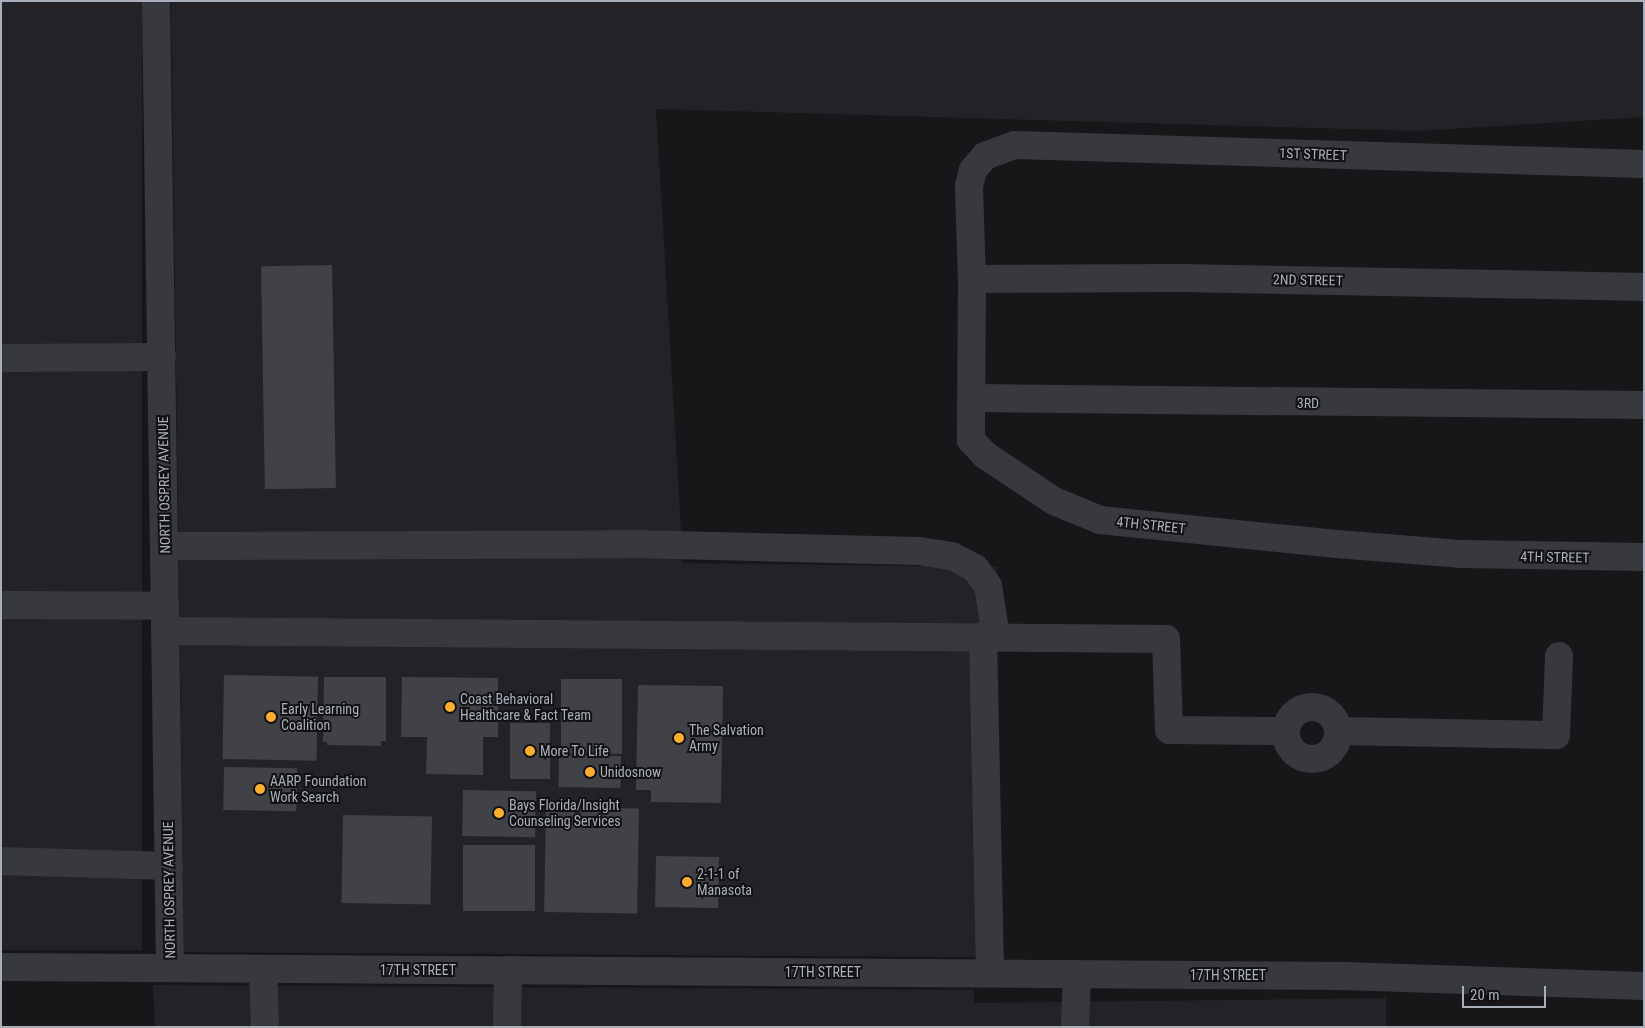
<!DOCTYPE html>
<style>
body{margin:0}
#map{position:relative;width:1645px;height:1028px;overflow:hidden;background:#171719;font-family:"Roboto Condensed",sans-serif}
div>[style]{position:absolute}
.built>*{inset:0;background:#232327;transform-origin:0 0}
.building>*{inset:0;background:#414247;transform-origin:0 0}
.minor>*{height:28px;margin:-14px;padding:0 14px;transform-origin:14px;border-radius:14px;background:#38393f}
.minor>.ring{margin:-14px;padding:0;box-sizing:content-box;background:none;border:28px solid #38393f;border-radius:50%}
.dots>*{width:14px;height:14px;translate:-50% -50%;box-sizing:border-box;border:2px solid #121214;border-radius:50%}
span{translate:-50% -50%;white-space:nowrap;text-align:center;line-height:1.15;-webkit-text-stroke:4px #121214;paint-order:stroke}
.street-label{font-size:14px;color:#a9afba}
.poi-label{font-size:14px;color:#a9afba}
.left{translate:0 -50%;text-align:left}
.frame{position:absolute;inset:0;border:2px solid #a9afba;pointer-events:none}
.scale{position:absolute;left:1462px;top:986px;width:84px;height:22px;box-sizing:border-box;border:2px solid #a9afba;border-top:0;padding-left:6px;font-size:15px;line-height:18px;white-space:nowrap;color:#a9afba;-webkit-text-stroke:4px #121214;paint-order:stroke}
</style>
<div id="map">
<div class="built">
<div style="left:1px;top:1px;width:141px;height:949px"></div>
<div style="clip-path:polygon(171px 1px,1644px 1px,1644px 117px,1419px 131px,656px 109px,683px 563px,997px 567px,976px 957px,184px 952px)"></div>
<div style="clip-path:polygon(153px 985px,974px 990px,974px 1003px,1386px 998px,1386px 1027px,155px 1027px)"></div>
</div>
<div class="building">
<div style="left:332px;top:265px;width:223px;height:71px;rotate:89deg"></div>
<div style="left:224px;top:675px;width:94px;height:84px;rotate:1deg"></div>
<div style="clip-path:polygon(324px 677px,386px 677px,386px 741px,381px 741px,381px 746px,327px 745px,327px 742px,323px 742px)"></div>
<div style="clip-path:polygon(402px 677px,498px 678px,498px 737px,483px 737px,483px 775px,426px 774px,427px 737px,401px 737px)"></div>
<div style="left:561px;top:679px;width:61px;height:75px"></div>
<div style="clip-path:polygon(638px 685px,723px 686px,721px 803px,651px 802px,651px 790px,636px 790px)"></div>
<div style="left:510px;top:723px;width:40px;height:56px"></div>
<div style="left:559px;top:755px;width:62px;height:32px;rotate:1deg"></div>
<div style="left:224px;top:767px;width:73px;height:43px;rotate:1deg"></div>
<div style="left:463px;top:790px;width:73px;height:46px;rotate:1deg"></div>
<div style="left:546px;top:807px;width:93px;height:105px;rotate:1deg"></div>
<div style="left:343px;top:815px;width:89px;height:88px;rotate:1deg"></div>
<div style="left:463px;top:845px;width:72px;height:66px"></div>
<div style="left:656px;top:856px;width:63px;height:51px;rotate:1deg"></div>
</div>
<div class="minor">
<div style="left:156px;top:1px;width:967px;rotate:89.17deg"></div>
<div style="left:1644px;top:164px;width:629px;rotate:-178.27deg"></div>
<div style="left:1015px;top:145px;width:32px;rotate:160deg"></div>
<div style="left:985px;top:156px;width:18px;rotate:131deg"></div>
<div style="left:973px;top:170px;width:16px;rotate:104deg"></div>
<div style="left:969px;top:186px;width:93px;rotate:88.2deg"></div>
<div style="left:972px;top:279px;width:161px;rotate:90.4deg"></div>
<div style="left:971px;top:440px;width:21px;rotate:47deg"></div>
<div style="left:985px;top:455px;width:83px;rotate:33.7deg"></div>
<div style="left:1054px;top:501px;width:50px;rotate:22.4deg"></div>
<div style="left:1100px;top:520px;width:238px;rotate:5.8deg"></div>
<div style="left:1337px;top:544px;width:123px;rotate:4.6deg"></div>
<div style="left:1460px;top:554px;width:184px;rotate:0.9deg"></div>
<div style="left:972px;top:279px;width:209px;rotate:-0.3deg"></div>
<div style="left:1181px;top:278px;width:463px;rotate:1.1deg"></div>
<div style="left:1px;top:358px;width:161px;rotate:-0.4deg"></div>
<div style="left:972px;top:398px;width:672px;rotate:0.6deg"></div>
<div style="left:165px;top:546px;width:468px;rotate:-0.2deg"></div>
<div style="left:633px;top:544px;width:286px;rotate:1.4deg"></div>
<div style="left:919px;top:551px;width:33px;rotate:9deg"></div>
<div style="left:952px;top:556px;width:26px;rotate:28deg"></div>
<div style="left:975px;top:568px;width:22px;rotate:54deg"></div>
<div style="left:988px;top:586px;width:51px;rotate:80.9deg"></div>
<div style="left:1px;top:605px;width:164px;rotate:0.3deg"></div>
<div style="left:166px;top:631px;width:1000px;rotate:0.46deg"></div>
<div style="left:1166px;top:639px;width:91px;rotate:88.1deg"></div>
<div style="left:1169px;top:730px;width:117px;rotate:0.5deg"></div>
<div style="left:983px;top:636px;width:337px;rotate:88.8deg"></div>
<div class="ring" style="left:1286px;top:707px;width:24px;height:24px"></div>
<div style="left:1338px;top:731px;width:218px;rotate:1.1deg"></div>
<div style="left:1556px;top:735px;width:79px;rotate:-87.8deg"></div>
<div style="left:1px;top:861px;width:168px;rotate:1.7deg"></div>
<div style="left:1px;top:967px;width:1342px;rotate:0.38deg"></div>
<div style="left:1343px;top:976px;width:301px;rotate:1.9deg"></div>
<div style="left:263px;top:969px;width:58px;rotate:88deg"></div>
<div style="left:507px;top:1027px;width:57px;rotate:-89deg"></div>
<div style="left:1075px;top:1027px;width:53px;rotate:-87.8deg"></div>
</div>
<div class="dots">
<div style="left:450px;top:707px;background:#fdae2c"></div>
<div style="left:271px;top:717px;background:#fdae2c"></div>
<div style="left:679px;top:738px;background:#fdae2c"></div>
<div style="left:530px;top:751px;background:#fdae2c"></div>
<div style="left:590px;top:772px;background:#fdae2c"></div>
<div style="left:260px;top:789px;background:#fdae2c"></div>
<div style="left:499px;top:813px;background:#fdae2c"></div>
<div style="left:687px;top:882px;background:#fdae2c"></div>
</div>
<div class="street-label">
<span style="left:1313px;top:154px;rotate:2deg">1ST STREET</span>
<span style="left:1308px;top:280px;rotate:1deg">2ND STREET</span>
<span style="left:1308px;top:403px;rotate:1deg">3RD</span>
<span style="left:164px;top:485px;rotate:-91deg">NORTH OSPREY AVENUE</span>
<span style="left:1151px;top:525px;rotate:6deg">4TH STREET</span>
<span style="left:1555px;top:557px;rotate:1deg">4TH STREET</span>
<span style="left:169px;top:890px;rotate:-91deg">NORTH OSPREY AVENUE</span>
<span style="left:418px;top:970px">17TH STREET</span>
<span style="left:823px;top:972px">17TH STREET</span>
<span style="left:1228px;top:975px">17TH STREET</span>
</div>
<div class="poi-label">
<span class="left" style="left:460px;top:707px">Coast Behavioral<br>Healthcare &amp; Fact Team</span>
<span class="left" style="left:281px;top:717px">Early Learning<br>Coalition</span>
<span class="left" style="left:689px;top:738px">The Salvation<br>Army</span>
<span class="left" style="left:540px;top:751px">More To Life</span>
<span class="left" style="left:600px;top:772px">Unidosnow</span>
<span class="left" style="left:270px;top:789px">AARP Foundation<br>Work Search</span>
<span class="left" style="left:509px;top:813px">Bays Florida/Insight<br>Counseling Services</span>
<span class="left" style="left:697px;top:882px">2-1-1 of<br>Manasota</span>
</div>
<div class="frame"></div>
<div class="scale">20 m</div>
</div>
